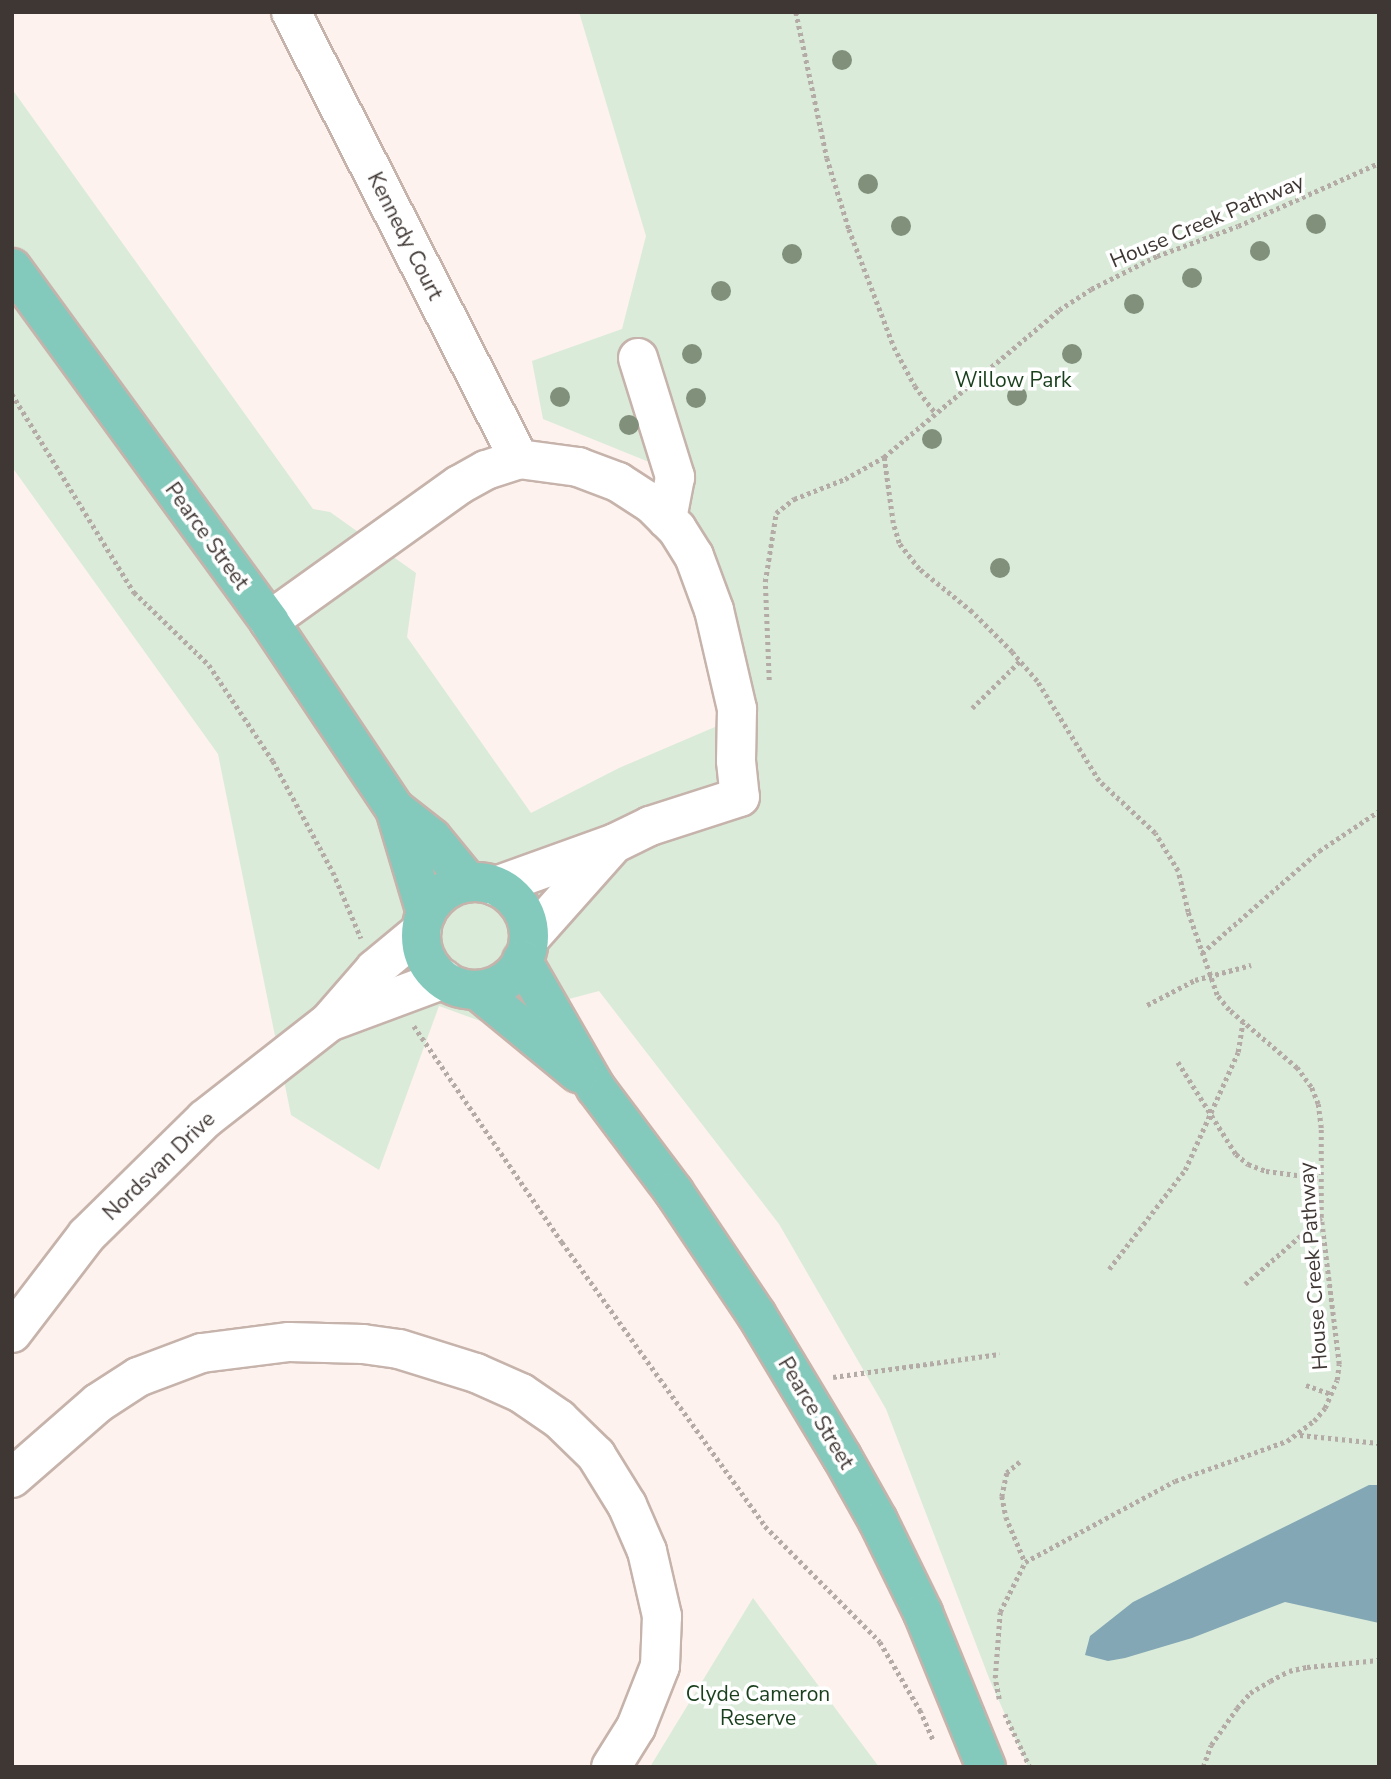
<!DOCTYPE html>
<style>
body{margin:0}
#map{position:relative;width:1391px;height:1779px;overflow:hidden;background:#fdf2ed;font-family:"Nunito Sans",sans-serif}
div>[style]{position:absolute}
.green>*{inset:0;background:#daebda}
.water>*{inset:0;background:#83a7b4}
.path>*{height:4.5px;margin-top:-2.25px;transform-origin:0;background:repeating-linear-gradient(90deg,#b4aaa6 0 3.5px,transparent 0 7px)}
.roads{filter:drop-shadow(2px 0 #c6b3ab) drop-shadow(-2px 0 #c6b3ab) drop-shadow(0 2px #c6b3ab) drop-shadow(0 -2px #c6b3ab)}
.minor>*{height:38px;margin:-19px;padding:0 19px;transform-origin:19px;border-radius:19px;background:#fff}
.major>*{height:38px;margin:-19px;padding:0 19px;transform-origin:19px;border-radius:19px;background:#84cabc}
.major>.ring{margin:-19px;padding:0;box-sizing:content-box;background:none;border:38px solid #84cabc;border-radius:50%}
.trees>*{width:20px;height:20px;margin:-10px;border-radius:50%;background:#80907a}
span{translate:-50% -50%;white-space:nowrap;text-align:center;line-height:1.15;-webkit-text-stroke:7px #fff;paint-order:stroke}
.street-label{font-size:21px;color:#3f3734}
.park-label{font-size:21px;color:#193f1c}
.frame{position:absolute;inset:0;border:14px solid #3f3734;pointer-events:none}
</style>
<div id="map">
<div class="green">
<div style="clip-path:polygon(579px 12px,1379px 12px,1379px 1767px,1028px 1767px,989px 1678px,886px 1409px,779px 1224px,599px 991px,483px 1022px,439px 1006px,379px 1170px,291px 1115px,218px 754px,12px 467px,12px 89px,313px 509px,330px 512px,416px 573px,407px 637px,531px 813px,619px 768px,743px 715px,654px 464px,543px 419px,532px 361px,622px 329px,646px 236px)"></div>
<div style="clip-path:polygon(753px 1598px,879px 1767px,650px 1767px)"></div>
</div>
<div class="water">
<div style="clip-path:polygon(1369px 1485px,1379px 1485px,1379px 1623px,1285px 1602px,1192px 1638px,1125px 1658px,1108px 1661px,1085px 1655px,1090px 1636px,1133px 1602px)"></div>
</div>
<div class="path">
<div style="left:796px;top:12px;width:149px;rotate:78deg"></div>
<div style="left:827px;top:158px;width:74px;rotate:72.8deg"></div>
<div style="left:849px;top:229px;width:126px;rotate:69.1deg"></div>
<div style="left:894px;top:347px;width:44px;rotate:61.7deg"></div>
<div style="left:915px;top:386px;width:34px;rotate:53deg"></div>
<div style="left:12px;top:394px;width:233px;rotate:58.4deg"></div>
<div style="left:134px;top:592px;width:105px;rotate:44.2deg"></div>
<div style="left:209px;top:665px;width:115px;rotate:56.3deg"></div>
<div style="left:273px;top:761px;width:126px;rotate:61.6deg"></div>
<div style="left:333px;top:872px;width:72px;rotate:67deg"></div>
<div style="left:769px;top:680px;width:98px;rotate:-92.3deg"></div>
<div style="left:765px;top:582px;width:70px;rotate:-80.9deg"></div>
<div style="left:776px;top:513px;width:23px;rotate:-38deg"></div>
<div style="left:794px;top:499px;width:55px;rotate:-21.4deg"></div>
<div style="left:845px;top:479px;width:45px;rotate:-29.4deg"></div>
<div style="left:972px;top:708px;width:67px;rotate:-44.4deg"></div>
<div style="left:1202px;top:953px;width:155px;rotate:-41.1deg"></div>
<div style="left:1319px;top:851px;width:72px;rotate:-33.7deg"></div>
<div style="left:1147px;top:1005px;width:54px;rotate:-27.5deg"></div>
<div style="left:1195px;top:980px;width:58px;rotate:-15deg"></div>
<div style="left:414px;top:1026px;width:262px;rotate:55.6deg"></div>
<div style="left:562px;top:1242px;width:349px;rotate:54.4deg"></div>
<div style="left:765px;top:1526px;width:163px;rotate:45.2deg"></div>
<div style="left:880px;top:1642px;width:79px;rotate:59.5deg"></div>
<div style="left:920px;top:1710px;width:34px;rotate:66deg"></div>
<div style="left:1178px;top:1062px;width:109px;rotate:57.8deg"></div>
<div style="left:1236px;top:1154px;width:16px;rotate:40deg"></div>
<div style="left:1248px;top:1164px;width:19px;rotate:21deg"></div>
<div style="left:1266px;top:1171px;width:54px;rotate:7.4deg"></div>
<div style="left:1109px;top:1269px;width:125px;rotate:-52.5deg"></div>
<div style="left:1185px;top:1170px;width:129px;rotate:-65.8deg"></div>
<div style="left:1238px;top:1052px;width:30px;rotate:-81deg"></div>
<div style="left:1245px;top:1284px;width:101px;rotate:-41deg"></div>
<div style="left:833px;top:1377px;width:168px;rotate:-7.9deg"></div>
<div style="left:1306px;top:1385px;width:27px;rotate:20deg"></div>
<div style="left:1300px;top:1435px;width:79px;rotate:5.8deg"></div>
<div style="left:1020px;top:1462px;width:17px;rotate:140deg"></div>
<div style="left:1007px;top:1473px;width:24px;rotate:102deg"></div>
<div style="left:1002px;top:1496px;width:21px;rotate:79deg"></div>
<div style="left:1006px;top:1517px;width:49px;rotate:67.1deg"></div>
<div style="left:999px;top:1699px;width:21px;rotate:-101deg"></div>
<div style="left:995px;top:1678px;width:66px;rotate:-85.7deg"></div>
<div style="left:1000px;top:1612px;width:56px;rotate:-63.4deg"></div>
<div style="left:1025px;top:1562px;width:170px;rotate:-28.4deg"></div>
<div style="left:1175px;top:1481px;width:119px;rotate:-19.7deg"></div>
<div style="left:1287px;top:1441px;width:34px;rotate:-37deg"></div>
<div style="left:1314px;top:1421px;width:17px;rotate:-50deg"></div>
<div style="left:1325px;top:1408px;width:30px;rotate:-67deg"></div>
<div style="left:1337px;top:1380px;width:16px;rotate:-83deg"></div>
<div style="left:1339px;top:1364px;width:148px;rotate:-97deg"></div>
<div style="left:1321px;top:1217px;width:89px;rotate:-90deg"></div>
<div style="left:1321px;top:1128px;width:24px;rotate:-97deg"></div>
<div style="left:1318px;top:1104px;width:18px;rotate:-112deg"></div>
<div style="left:1311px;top:1087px;width:24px;rotate:-126deg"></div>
<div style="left:1297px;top:1068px;width:89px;rotate:-139.5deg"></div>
<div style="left:1229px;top:1010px;width:19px;rotate:-129deg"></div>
<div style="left:1217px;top:995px;width:88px;rotate:-109.3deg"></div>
<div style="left:1188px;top:912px;width:42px;rotate:-103.7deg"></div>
<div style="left:1178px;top:871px;width:44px;rotate:-121.2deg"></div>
<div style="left:1155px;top:833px;width:76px;rotate:-137.1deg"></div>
<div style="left:1099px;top:781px;width:118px;rotate:-121.8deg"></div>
<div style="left:1037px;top:681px;width:38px;rotate:-131deg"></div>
<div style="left:1012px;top:652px;width:57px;rotate:-135deg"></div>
<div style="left:972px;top:612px;width:68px;rotate:-140.9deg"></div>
<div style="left:919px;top:569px;width:33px;rotate:-128deg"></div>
<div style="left:899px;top:543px;width:21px;rotate:-107deg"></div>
<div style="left:893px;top:523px;width:67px;rotate:-97.8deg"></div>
<div style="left:884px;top:457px;width:229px;rotate:-40deg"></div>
<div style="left:1059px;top:310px;width:38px;rotate:-33deg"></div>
<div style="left:1091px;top:289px;width:74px;rotate:-26.6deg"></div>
<div style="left:1157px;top:256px;width:86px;rotate:-20.3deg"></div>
<div style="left:1238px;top:226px;width:154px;rotate:-24.1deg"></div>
<div style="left:1005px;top:1714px;width:59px;rotate:64.7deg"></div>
<div style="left:1203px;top:1767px;width:23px;rotate:-70deg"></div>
<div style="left:1211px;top:1745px;width:45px;rotate:-54.9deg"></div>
<div style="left:1237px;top:1708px;width:20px;rotate:-49deg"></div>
<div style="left:1250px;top:1693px;width:23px;rotate:-31deg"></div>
<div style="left:1270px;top:1681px;width:21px;rotate:-28deg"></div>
<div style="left:1289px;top:1671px;width:18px;rotate:-13deg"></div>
<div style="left:1307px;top:1667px;width:72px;rotate:-5.6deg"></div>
</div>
<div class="roads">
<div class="minor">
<div style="left:291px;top:12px;width:502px;rotate:62.98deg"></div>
<div style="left:638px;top:358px;width:125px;rotate:72.7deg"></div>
<div style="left:675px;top:477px;width:43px;rotate:100.8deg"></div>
<div style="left:269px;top:621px;width:234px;rotate:-35.6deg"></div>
<div style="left:459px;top:485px;width:31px;rotate:-29deg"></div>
<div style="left:486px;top:470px;width:35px;rotate:-18deg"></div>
<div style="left:519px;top:459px;width:60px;rotate:7.7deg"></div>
<div style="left:578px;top:467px;width:43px;rotate:20.6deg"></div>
<div style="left:618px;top:482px;width:40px;rotate:32.9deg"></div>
<div style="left:652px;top:504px;width:35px;rotate:45deg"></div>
<div style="left:677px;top:529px;width:32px;rotate:58deg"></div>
<div style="left:694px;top:556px;width:58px;rotate:69.7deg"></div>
<div style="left:714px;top:610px;width:102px;rotate:76.9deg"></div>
<div style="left:737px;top:709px;width:52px;rotate:91.1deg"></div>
<div style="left:736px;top:761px;width:36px;rotate:84deg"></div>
<div style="left:740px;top:797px;width:95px;rotate:162.1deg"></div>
<div style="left:650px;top:826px;width:39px;rotate:154deg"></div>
<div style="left:615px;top:843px;width:127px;rotate:160.1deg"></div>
<div style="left:529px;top:939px;width:123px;rotate:-48.3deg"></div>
<div style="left:334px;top:1020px;width:117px;rotate:-20.4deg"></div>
<div style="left:12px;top:1333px;width:123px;rotate:-52.6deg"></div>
<div style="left:87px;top:1235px;width:165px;rotate:-44.5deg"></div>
<div style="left:205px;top:1119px;width:157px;rotate:-38deg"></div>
<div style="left:329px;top:1022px;width:70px;rotate:-49deg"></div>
<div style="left:375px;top:969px;width:60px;rotate:-39.6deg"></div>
<div style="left:12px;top:1478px;width:114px;rotate:-41.1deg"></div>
<div style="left:98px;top:1403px;width:48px;rotate:-33deg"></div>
<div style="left:138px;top:1377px;width:68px;rotate:-20.6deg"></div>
<div style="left:202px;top:1353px;width:88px;rotate:-7.2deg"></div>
<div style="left:289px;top:1342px;width:74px;rotate:1.5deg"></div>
<div style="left:363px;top:1344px;width:36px;rotate:8deg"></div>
<div style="left:399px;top:1349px;width:81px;rotate:17.3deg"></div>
<div style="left:476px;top:1373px;width:49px;rotate:24deg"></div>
<div style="left:521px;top:1393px;width:46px;rotate:34.4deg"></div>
<div style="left:559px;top:1419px;width:52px;rotate:44.2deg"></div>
<div style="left:596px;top:1455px;width:59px;rotate:58.2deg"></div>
<div style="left:627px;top:1505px;width:50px;rotate:66.5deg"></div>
<div style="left:647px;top:1551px;width:67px;rotate:77deg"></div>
<div style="left:662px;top:1616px;width:50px;rotate:92.3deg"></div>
<div style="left:660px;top:1666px;width:66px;rotate:111.5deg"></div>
<div style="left:636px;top:1727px;width:47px;rotate:122deg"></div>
</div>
<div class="major">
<div style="left:12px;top:268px;width:437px;rotate:53.9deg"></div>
<div style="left:269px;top:621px;width:226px;rotate:56.2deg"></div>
<div style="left:395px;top:809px;width:47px;rotate:38.1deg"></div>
<div style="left:432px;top:838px;width:57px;rotate:50.7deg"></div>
<div style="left:395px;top:809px;width:109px;rotate:73.4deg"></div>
<div class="ring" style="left:421px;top:882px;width:70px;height:70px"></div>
<div style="left:522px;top:960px;width:148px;rotate:60deg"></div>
<div style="left:596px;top:1088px;width:130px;rotate:53.1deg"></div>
<div style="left:674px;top:1192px;width:147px;rotate:56.1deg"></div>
<div style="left:756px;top:1314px;width:167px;rotate:59deg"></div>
<div style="left:842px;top:1457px;width:73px;rotate:60.6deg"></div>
<div style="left:878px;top:1521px;width:102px;rotate:63.9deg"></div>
<div style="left:923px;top:1613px;width:166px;rotate:67.8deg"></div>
<div style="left:477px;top:990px;width:131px;rotate:39.4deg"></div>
</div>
</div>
<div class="trees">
<div style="left:842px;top:60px"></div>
<div style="left:868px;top:184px"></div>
<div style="left:1316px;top:224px"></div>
<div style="left:901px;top:226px"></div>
<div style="left:1260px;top:251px"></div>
<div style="left:792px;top:254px"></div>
<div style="left:1192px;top:278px"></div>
<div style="left:721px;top:291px"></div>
<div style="left:1134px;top:304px"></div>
<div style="left:692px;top:354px"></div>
<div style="left:1072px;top:354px"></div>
<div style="left:1017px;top:396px"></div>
<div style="left:560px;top:397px"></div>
<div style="left:696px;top:398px"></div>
<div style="left:629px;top:425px"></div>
<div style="left:932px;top:439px"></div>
<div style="left:1000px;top:568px"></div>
</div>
<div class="street-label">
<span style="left:1207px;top:221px;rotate:-23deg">House Creek Pathway</span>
<span style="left:405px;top:236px;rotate:63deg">Kennedy Court</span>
<span style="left:207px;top:536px;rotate:54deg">Pearce Street</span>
<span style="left:159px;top:1166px;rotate:-44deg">Nordsvan Drive</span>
<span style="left:1313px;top:1266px;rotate:-94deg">House Creek Pathway</span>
<span style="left:816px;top:1413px;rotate:59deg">Pearce Street</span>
</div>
<div class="park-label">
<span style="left:1013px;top:380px">Willow Park</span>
<span style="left:758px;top:1706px">Clyde Cameron<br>Reserve</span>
</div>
<div class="frame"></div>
</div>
